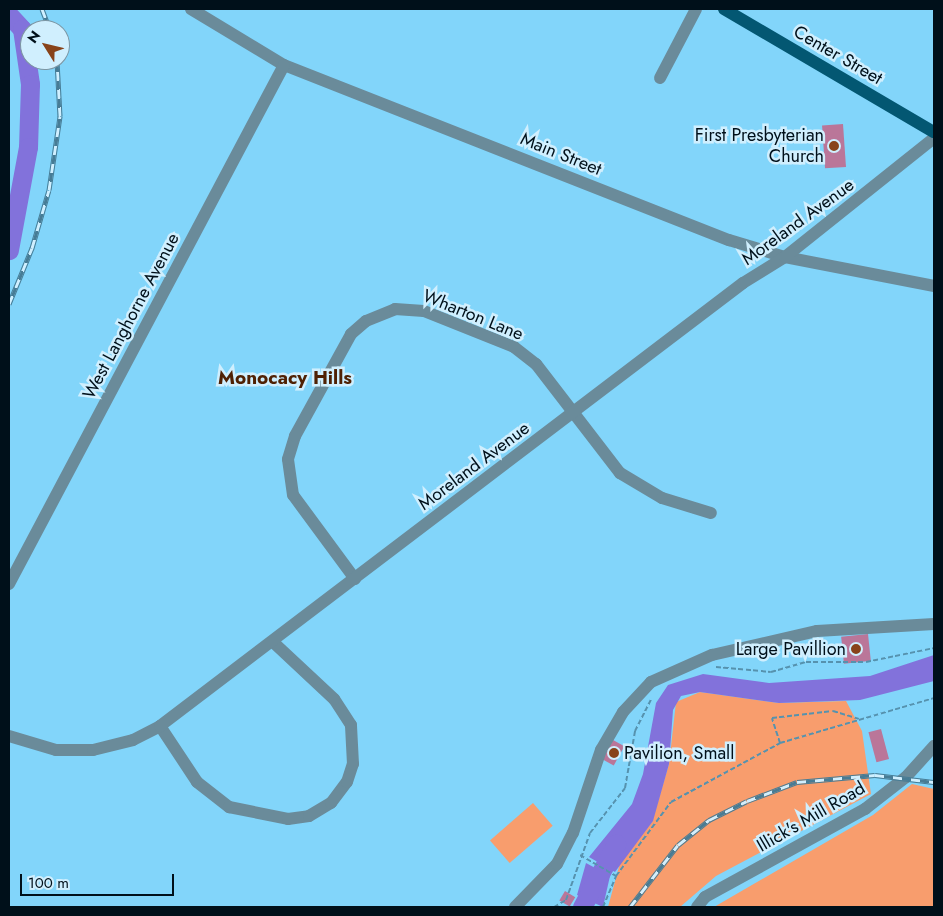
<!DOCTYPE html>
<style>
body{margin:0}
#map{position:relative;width:943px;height:916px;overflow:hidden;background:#82d5fa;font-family:Jost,sans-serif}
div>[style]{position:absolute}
.green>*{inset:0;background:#f89d6d;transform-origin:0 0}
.water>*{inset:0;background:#8272db}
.river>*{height:19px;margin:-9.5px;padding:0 9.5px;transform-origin:9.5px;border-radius:9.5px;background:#8272db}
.building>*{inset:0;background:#ba7699;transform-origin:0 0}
.path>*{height:2px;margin-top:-1px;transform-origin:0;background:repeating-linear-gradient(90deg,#5692ae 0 5px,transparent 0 7.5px)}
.minor>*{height:12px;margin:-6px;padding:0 6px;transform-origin:6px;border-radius:6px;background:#6a8b9a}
.major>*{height:12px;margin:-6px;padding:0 6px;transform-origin:6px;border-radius:6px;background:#035772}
.rail>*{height:5px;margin-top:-2.5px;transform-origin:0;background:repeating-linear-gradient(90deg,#d0effe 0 9px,#477c95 0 18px);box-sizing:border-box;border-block:1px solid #477c95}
.dots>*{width:14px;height:14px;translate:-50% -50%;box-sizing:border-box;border:2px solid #d0effe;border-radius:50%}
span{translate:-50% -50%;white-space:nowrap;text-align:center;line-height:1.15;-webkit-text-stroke:5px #d0effe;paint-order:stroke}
.street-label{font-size:18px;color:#00101a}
.poi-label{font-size:18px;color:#00101a}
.right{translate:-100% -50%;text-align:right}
.left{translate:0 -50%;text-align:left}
.neighbourhood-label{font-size:19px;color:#4f2104;font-weight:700}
.frame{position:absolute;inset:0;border:10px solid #00101a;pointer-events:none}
.north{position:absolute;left:20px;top:20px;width:50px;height:50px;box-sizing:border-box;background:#d0effe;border:1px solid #7d96a3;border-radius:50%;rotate:306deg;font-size:14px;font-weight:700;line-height:20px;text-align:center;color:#00101a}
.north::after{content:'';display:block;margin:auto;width:18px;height:22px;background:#88431a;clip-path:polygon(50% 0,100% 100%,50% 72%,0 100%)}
.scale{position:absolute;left:20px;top:874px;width:154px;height:22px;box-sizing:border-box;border:2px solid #00101a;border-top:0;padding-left:6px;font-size:15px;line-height:18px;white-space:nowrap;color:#00101a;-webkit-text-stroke:4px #d0effe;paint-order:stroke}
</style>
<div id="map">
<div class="green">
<div style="clip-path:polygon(700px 692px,779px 703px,846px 701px,862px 731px,871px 794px,716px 876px,680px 907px,608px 907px,620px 863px,652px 822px,669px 764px,676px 702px)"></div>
<div style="clip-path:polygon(912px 784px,934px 789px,934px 907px,714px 907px,873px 815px)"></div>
<div style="left:533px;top:803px;width:30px;height:57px;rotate:49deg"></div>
</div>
<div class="water">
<div style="clip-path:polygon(934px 655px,934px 681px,860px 700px,779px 703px,700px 692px,681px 696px,673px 710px,669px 764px,653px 821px,615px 872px,589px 857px,632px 804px,643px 774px,656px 703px,668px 685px,703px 674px,769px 683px,870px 676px)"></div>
<div style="clip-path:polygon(586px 863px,610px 876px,603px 907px,577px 895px)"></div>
</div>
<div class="river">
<div style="left:9px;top:15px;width:19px;rotate:47deg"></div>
<div style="left:22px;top:29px;width:56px;rotate:81.7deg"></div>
<div style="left:30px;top:84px;width:63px;rotate:91.8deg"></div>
<div style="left:28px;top:147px;width:105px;rotate:100.5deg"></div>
<div style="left:582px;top:907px;width:72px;rotate:-61.6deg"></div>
</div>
<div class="building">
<div style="left:843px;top:124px;width:43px;height:21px;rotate:86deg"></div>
<div style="left:868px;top:634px;width:27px;height:27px;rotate:84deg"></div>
<div style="left:881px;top:729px;width:31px;height:13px;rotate:75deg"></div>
<div style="left:613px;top:740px;width:13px;height:22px;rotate:29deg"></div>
<div style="left:565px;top:891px;width:12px;height:11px;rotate:31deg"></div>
</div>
<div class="path">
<div style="left:716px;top:667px;width:55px;rotate:5.2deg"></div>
<div style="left:771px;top:672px;width:36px;rotate:-16deg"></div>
<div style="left:806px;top:662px;width:60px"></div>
<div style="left:866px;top:662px;width:69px;rotate:-11.6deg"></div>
<div style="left:780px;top:743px;width:26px;rotate:-108deg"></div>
<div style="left:772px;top:718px;width:61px;rotate:-6.5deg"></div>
<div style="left:833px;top:711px;width:27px;rotate:17deg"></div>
<div style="left:580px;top:855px;width:42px;rotate:30.3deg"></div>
<div style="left:554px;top:907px;width:14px;rotate:-30deg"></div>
<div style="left:566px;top:900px;width:71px;rotate:-70.3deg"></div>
<div style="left:590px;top:833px;width:57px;rotate:-52.1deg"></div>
<div style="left:625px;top:788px;width:58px;rotate:-80deg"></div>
<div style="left:635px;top:731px;width:35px;rotate:-63deg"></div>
<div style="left:603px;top:907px;width:34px;rotate:-67deg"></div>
<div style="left:616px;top:876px;width:92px;rotate:-53.4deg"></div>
<div style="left:671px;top:802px;width:124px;rotate:-28.4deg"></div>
<div style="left:780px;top:743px;width:160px;rotate:-16.3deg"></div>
</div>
<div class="minor">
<div style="left:191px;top:9px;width:109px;rotate:31.1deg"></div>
<div style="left:284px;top:65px;width:478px;rotate:21.5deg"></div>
<div style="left:729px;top:240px;width:59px;rotate:16.9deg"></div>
<div style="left:785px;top:257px;width:152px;rotate:11deg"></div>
<div style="left:660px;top:78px;width:78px;rotate:-62.4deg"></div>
<div style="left:355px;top:579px;width:104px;rotate:-126.4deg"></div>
<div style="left:293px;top:495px;width:36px;rotate:-98deg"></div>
<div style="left:288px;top:459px;width:24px;rotate:-73deg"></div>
<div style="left:295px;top:436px;width:116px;rotate:-61.2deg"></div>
<div style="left:351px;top:334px;width:20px;rotate:-41deg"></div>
<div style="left:366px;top:321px;width:31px;rotate:-22deg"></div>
<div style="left:395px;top:309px;width:29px;rotate:4deg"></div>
<div style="left:424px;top:311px;width:97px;rotate:21.8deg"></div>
<div style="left:514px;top:347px;width:28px;rotate:38deg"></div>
<div style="left:536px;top:364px;width:138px;rotate:52.4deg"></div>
<div style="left:620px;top:473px;width:49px;rotate:30.8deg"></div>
<div style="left:662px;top:498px;width:51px;rotate:17deg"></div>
<div style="left:9px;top:584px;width:587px;rotate:-62.08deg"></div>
<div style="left:160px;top:726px;width:67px;rotate:56.5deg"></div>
<div style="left:197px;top:782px;width:41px;rotate:38deg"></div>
<div style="left:229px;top:807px;width:60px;rotate:11.5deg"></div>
<div style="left:288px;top:819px;width:21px;rotate:-8deg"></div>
<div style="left:309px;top:816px;width:26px;rotate:-31deg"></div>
<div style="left:331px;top:803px;width:26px;rotate:-53deg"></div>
<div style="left:347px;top:782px;width:19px;rotate:-72deg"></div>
<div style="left:353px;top:764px;width:39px;rotate:-93deg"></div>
<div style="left:351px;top:725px;width:31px;rotate:-123deg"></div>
<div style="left:334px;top:699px;width:83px;rotate:-136.9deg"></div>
<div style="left:9px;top:736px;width:49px;rotate:16.6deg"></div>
<div style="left:56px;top:750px;width:37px"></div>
<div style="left:93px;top:750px;width:41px;rotate:-14deg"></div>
<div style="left:133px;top:740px;width:30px;rotate:-27deg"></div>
<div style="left:160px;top:726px;width:732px;rotate:-37.23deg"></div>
<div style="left:743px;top:283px;width:49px;rotate:-31.8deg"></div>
<div style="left:785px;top:257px;width:191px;rotate:-38.6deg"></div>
<div style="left:515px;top:907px;width:60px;rotate:-45.7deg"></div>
<div style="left:557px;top:864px;width:35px;rotate:-63deg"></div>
<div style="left:573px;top:833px;width:88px;rotate:-71.4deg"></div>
<div style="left:601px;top:750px;width:44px;rotate:-59.9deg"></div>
<div style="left:623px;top:712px;width:41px;rotate:-47deg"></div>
<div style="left:651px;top:682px;width:67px;rotate:-23.9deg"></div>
<div style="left:712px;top:655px;width:108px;rotate:-12.9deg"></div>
<div style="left:817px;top:631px;width:117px;rotate:-3.4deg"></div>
<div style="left:697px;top:907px;width:13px;rotate:-51deg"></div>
<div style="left:705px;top:897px;width:183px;rotate:-28.8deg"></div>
<div style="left:865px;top:809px;width:52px;rotate:-38deg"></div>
<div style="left:906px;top:777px;width:42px;rotate:-47.9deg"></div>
</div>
<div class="major">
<div style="left:724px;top:9px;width:243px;rotate:30.4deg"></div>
</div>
<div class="rail">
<div style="left:42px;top:9px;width:22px;rotate:69deg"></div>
<div style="left:9px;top:304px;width:61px;rotate:-67.7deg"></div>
<div style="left:32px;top:248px;width:60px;rotate:-73.7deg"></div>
<div style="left:49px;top:190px;width:75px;rotate:-81.5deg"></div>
<div style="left:60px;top:116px;width:56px;rotate:-93.1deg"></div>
<div style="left:630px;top:907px;width:78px;rotate:-52.3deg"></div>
<div style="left:678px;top:845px;width:40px;rotate:-39deg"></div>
<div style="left:709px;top:820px;width:42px;rotate:-26.6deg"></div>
<div style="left:747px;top:801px;width:53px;rotate:-20.8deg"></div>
<div style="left:797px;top:782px;width:78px;rotate:-5.1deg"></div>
<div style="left:875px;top:775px;width:59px;rotate:6.8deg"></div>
</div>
<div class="dots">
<div style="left:834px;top:146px;background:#88431a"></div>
<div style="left:856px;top:649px;background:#88431a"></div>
<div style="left:614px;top:753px;background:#88431a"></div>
</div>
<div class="street-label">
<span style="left:838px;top:55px;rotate:30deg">Center Street</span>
<span style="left:561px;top:154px;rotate:22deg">Main Street</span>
<span style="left:798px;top:222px;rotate:-36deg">Moreland Avenue</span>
<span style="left:473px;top:315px;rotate:22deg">Wharton Lane</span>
<span style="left:131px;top:316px;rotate:-62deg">West Langhorne Avenue</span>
<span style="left:474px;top:466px;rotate:-37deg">Moreland Avenue</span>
<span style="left:811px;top:817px;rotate:-30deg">Illick's Mill Road</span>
</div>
<div class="poi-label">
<span class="right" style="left:824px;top:146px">First Presbyterian<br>Church</span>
<span class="right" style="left:846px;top:649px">Large Pavillion</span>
<span class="left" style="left:624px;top:753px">Pavilion, Small</span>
</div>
<div class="neighbourhood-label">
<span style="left:285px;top:378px">Monocacy Hills</span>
</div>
<div class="frame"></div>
<div class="north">N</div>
<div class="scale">100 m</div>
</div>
